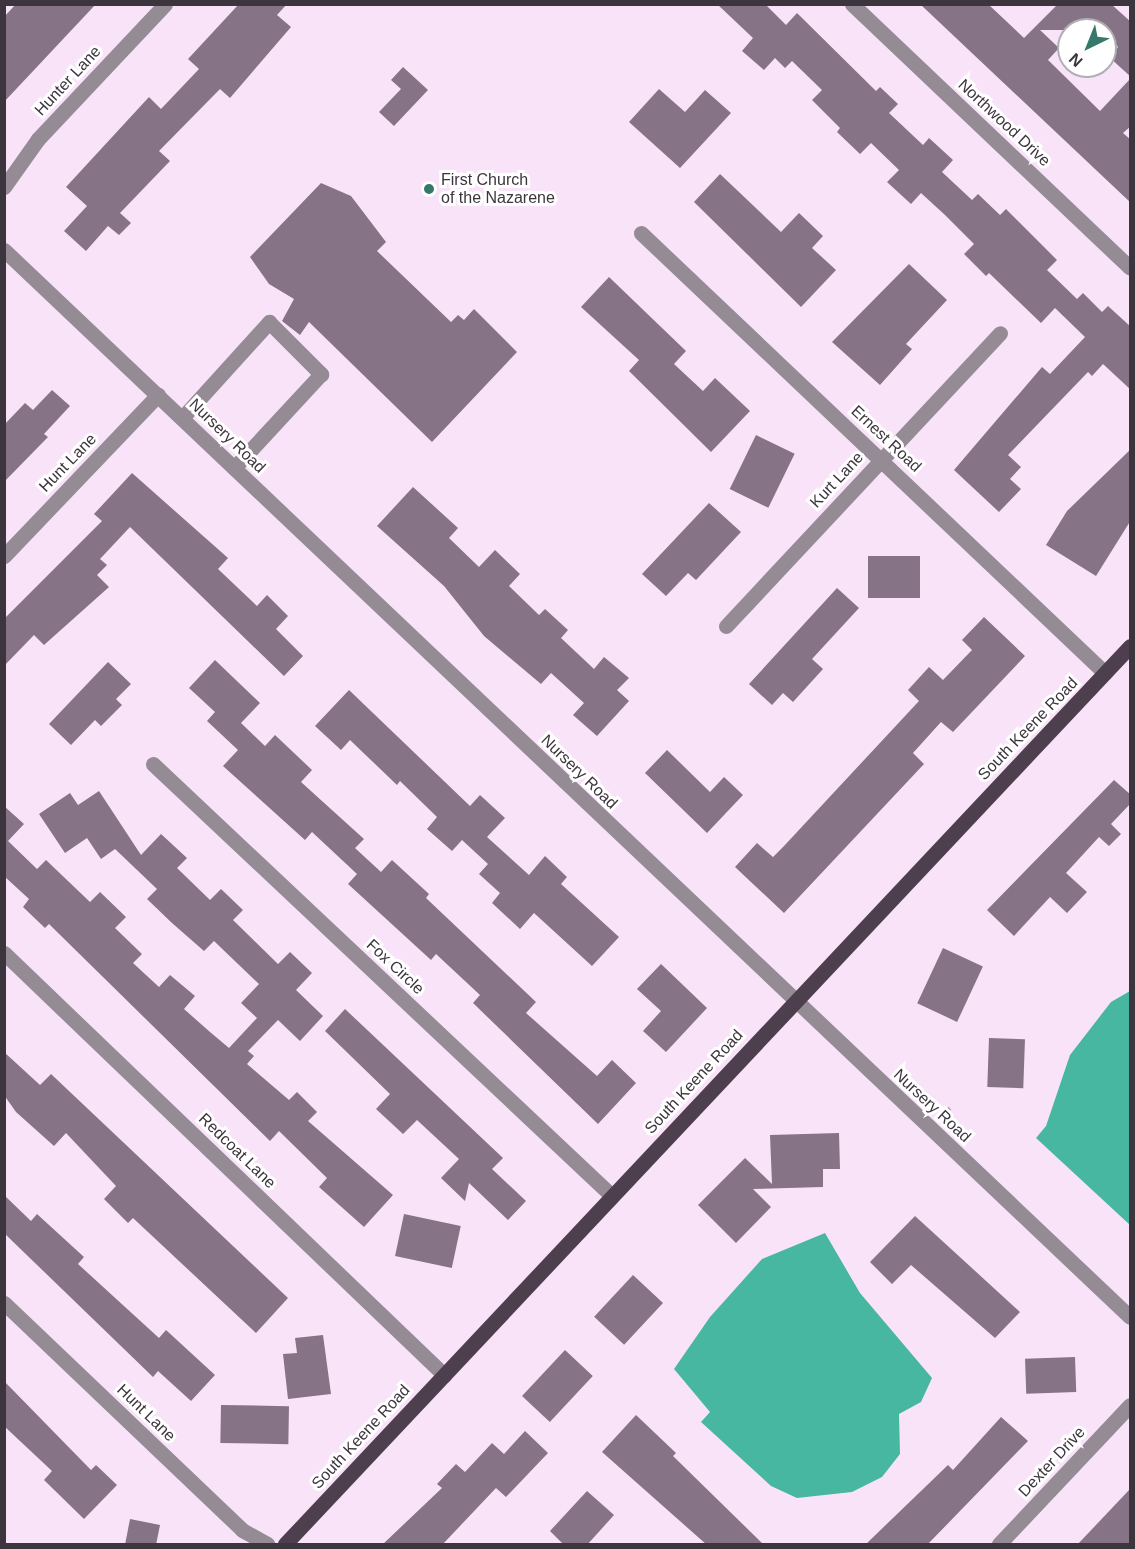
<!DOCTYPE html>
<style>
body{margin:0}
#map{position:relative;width:1135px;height:1549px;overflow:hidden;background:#f9e3f9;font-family:Arial,sans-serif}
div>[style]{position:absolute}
.water>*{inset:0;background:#48b7a2}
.building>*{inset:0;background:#867386;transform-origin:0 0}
.path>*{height:4px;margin-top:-2px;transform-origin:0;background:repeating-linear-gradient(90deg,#a595a5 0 4.5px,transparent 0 9px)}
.minor>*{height:15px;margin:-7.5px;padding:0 7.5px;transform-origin:7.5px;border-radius:7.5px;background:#948b94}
.major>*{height:15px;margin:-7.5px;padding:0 7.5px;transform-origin:7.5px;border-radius:7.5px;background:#4e3f4e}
.dots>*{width:16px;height:16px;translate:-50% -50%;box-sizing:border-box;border:3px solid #fff;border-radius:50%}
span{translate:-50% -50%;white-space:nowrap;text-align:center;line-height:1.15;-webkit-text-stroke:6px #fff;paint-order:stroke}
.street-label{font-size:16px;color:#3d353d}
.poi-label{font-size:16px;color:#3d353d}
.left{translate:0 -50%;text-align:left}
.frame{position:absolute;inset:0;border:6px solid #3d353d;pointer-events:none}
.north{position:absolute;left:1057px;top:18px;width:60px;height:60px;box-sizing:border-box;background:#fff;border:2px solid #b1aeb1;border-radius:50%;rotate:223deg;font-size:16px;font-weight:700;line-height:24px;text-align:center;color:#3d353d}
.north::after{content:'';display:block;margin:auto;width:21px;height:27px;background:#36796b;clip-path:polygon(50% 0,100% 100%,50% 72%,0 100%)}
</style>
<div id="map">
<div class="water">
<div style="clip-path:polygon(1130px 991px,1130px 1225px,1036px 1138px,1046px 1126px,1070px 1055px,1111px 1002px)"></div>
<div style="clip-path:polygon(825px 1233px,860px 1293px,932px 1378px,921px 1402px,899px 1414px,900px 1454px,882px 1477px,852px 1492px,797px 1498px,771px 1486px,701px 1422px,710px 1412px,674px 1369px,710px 1317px,762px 1259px)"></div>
</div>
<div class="building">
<div style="clip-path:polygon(16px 4px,96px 4px,4px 102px,4px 17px)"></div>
<div style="clip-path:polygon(239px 4px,287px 4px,277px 15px,291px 27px,230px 98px,220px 89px,159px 151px,170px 161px,120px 213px,131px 223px,119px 235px,108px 226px,86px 251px,64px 231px,87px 206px,66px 187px,149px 97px,161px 109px,199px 69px,188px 59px)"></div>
<div style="clip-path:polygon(717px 4px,765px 4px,786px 25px,797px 13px,876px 91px,880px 87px,898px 104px,889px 113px,923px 145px,929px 138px,953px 160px,942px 172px,972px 200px,978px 194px,1000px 215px,1006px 209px,1057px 260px,1047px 270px,1077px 299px,1083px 293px,1102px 312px,1108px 306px,1131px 327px,1131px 390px,1103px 364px,1092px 376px,1088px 372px,1008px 455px,1021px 467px,1010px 479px,1021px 489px,999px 512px,954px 470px,1042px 367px,1050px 374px,1085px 337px,1055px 308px,1041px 323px,989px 273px,986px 276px,964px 254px,974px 244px,945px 215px,921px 193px,911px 204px,887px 182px,899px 170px,871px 143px,860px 154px,837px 132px,840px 128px,812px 100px,822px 90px,792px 61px,785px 68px,775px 58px,764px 70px,742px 51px,753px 38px)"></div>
<div style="clip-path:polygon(920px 4px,988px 4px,1024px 38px,1058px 4px,1111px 4px,1131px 22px,1131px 77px,1109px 57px,1118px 47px,1105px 30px,1040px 30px,1059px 48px,1048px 60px,1100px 111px,1131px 78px,1131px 126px,1123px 133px,1131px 140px,1131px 203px)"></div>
<div style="clip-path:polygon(403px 67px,428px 90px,394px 126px,379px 112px,401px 89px,391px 80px)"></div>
<div style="clip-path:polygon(659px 89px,685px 112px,705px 90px,731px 113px,680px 168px,629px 122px)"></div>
<div style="clip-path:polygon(720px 174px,781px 232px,799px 213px,823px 236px,812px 248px,836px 270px,801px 307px,694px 202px)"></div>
<div style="clip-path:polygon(321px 183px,351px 196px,386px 242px,377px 251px,451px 322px,458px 315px,464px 320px,474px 309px,517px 352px,432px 442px,309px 322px,300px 335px,282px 321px,294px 299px,269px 284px,250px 257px)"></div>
<div style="clip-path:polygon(909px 264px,947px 300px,906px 344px,912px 349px,880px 385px,832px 342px)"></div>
<div style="clip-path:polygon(609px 277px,686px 351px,674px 364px,703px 391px,715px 378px,750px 411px,711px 452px,629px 371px,639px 360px,581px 307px)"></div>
<div style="clip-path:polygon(52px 390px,70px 406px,44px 434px,48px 437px,4px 482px,4px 425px,25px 403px,33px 410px)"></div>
<div style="left:756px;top:435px;width:43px;height:60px;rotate:26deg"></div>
<div style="clip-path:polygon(1131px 449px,1131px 520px,1096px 576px,1046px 545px,1067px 511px)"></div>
<div style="clip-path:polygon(132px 473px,228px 558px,218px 569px,257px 606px,267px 595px,288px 616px,276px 629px,303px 656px,284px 676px,130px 527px,100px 559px,107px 565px,97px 575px,109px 587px,44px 645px,34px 635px,4px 666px,4px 619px,102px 521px,94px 514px)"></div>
<div style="clip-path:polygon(413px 487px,458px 528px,449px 538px,479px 567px,495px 550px,520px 574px,509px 586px,539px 615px,545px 609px,568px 630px,561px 638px,594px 669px,604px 657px,629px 678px,617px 690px,629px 701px,597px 736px,573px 715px,584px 703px,551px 673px,541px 684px,484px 636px,444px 586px,377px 526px)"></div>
<div style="clip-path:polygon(709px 503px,741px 532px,696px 580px,688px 573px,666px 596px,642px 574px)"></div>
<div style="left:868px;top:556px;width:52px;height:42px"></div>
<div style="clip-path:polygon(837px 588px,859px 608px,812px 659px,823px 669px,793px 702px,783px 693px,772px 705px,749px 684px)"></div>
<div style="clip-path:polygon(984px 617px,1025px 656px,953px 732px,941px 722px,913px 753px,924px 764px,784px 913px,735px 867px,757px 843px,773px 857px,784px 846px,919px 701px,908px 690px,929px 667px,943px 680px,972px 650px,962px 640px)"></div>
<div style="clip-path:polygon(215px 660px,260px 703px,241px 723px,265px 746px,275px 735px,312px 770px,301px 782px,364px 839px,355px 848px,381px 872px,392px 860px,429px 894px,426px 898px,536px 1002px,526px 1013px,597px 1076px,612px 1060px,636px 1083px,598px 1124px,473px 1003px,480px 995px,436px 954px,431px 960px,348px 884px,357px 874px,312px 832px,305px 840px,223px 766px,238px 750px,207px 721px,215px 712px,189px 688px)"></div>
<div style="clip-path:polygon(108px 662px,131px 684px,116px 699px,122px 705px,101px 726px,95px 720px,71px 745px,49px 724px)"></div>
<div style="clip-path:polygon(349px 690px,470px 806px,480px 795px,505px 818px,487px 837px,529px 875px,545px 856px,567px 877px,561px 884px,619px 937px,592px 966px,534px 913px,520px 929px,492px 903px,500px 893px,479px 874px,488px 864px,462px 840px,452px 851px,427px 829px,437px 817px,400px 781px,397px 785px,350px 740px,341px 750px,315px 726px)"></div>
<div style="clip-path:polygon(667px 750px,710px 792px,724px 777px,743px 795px,707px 833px,645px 773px)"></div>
<div style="clip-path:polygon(1114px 780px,1131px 795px,1131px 803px,1111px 824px,1121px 834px,1109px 846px,1099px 837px,1066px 873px,1087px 892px,1067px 913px,1050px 897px,1014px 936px,987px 910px)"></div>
<div style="clip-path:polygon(99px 791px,141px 855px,161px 834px,187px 858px,177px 868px,210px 900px,221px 889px,243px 910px,233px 920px,278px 964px,290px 952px,312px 973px,296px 990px,323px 1016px,300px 1041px,278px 1020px,248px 1051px,254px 1056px,247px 1064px,289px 1100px,297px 1092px,317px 1112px,308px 1121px,393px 1195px,364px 1227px,319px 1187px,327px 1178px,279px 1131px,270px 1141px,49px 924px,45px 928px,23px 907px,29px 899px,4px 876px,4px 806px,24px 824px,8px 841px,37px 869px,46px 860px,90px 902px,100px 892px,126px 917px,115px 928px,142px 954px,133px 963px,159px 987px,170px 975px,195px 996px,184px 1009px,210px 1032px,229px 1048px,257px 1018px,241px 1003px,259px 984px,214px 941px,204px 951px,172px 923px,147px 899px,157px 889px,115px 849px,101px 859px,87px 838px,65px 853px,39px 814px,70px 793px,78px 805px)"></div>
<div style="left:943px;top:948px;width:44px;height:61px;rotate:25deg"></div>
<div style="clip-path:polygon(661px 964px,707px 1008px,666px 1052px,643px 1031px,661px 1011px,637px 989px)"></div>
<div style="clip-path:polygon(345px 1009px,503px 1158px,492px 1169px,526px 1201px,508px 1220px,469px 1183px,465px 1201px,441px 1178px,459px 1159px,417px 1120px,403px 1134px,376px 1109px,390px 1094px,325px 1031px)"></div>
<div style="left:989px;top:1038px;width:36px;height:49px;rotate:2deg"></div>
<div style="clip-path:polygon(4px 1052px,40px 1085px,51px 1074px,288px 1298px,256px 1333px,133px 1218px,128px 1223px,104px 1199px,116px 1186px,66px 1133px,54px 1146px,16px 1112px,4px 1095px)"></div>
<div style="clip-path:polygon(839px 1133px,840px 1169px,823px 1169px,823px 1187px,753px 1189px,771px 1207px,736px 1243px,698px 1205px,745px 1158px,772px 1184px,770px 1135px)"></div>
<div style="clip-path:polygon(4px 1195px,31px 1221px,37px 1214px,84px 1257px,78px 1264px,159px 1338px,166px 1330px,215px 1375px,191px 1401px,158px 1371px,153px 1377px,4px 1233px)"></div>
<div style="left:404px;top:1214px;width:58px;height:43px;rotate:12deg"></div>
<div style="clip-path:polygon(915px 1216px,1020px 1312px,995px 1338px,911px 1265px,892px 1284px,870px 1262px)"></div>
<div style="left:633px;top:1275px;width:41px;height:57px;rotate:43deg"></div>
<div style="clip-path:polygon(323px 1335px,331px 1394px,288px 1399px,283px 1354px,297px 1353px,295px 1338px)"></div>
<div style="left:565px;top:1350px;width:38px;height:63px;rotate:43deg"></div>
<div style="left:1075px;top:1357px;width:35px;height:50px;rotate:88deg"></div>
<div style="clip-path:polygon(4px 1381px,91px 1470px,96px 1465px,117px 1485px,84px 1519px,44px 1480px,52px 1471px,4px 1426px)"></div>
<div style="left:221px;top:1405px;width:68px;height:38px;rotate:1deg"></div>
<div style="clip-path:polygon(636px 1415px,676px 1453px,673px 1456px,764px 1545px,707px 1545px,602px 1452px)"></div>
<div style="clip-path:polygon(1001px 1417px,1028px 1441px,927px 1545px,865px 1545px,948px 1465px,953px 1470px)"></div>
<div style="clip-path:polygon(525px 1431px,548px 1453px,506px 1497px,496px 1488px,442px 1545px,382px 1545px,442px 1488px,437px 1484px,456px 1464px,465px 1472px,492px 1443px,504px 1454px)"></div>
<div style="clip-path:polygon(1131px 1488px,1131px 1545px,1077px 1545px)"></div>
<div style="clip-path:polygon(587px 1491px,614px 1515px,587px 1545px,564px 1545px,550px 1531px)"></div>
<div style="clip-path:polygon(130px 1519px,160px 1525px,156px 1545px,125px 1545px)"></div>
</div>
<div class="path">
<div style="left:942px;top:1116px;width:11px;rotate:-45deg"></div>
</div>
<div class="minor">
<div style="left:852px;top:4px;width:383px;rotate:43.5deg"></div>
<div style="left:4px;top:187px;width:59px;rotate:-54.7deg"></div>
<div style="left:38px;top:139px;width:185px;rotate:-46.7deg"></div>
<div style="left:641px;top:233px;width:639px;rotate:43.48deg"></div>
<div style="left:4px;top:250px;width:1551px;rotate:43.46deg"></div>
<div style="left:182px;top:418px;width:130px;rotate:-47.8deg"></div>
<div style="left:269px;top:322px;width:74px;rotate:45deg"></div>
<div style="left:321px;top:374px;width:128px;rotate:132.8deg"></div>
<div style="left:4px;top:556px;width:223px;rotate:-46.3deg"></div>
<div style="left:726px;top:626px;width:401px;rotate:-46.9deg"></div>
<div style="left:153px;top:764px;width:630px;rotate:43.26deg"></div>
<div style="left:4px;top:953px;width:610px;rotate:43.8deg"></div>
<div style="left:4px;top:1303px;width:329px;rotate:43.6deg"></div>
<div style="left:242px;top:1530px;width:29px;rotate:29deg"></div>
<div style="left:999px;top:1544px;width:191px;rotate:-46.7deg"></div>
</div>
<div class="major">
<div style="left:285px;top:1544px;width:1233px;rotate:-46.74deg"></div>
</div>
<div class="dots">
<div style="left:429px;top:189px;background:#36796b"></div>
</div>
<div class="street-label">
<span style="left:68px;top:81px;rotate:-47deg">Hunter Lane</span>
<span style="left:1004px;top:123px;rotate:43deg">Northwood Drive</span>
<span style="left:227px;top:436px;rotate:44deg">Nursery Road</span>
<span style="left:886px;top:439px;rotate:43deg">Ernest Road</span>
<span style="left:68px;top:463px;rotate:-46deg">Hunt Lane</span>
<span style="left:837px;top:480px;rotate:-47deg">Kurt Lane</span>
<span style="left:1028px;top:729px;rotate:-46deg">South Keene Road</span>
<span style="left:579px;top:772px;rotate:44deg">Nursery Road</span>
<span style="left:395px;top:967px;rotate:43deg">Fox Circle</span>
<span style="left:694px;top:1082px;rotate:-47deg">South Keene Road</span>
<span style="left:932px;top:1106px;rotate:43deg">Nursery Road</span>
<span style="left:237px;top:1151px;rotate:44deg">Redcoat Lane</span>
<span style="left:146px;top:1413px;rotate:44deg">Hunt Lane</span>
<span style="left:361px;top:1437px;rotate:-47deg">South Keene Road</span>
<span style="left:1052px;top:1462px;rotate:-47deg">Dexter Drive</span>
</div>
<div class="poi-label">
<span class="left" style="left:441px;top:189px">First Church<br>of the Nazarene</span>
</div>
<div class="frame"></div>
<div class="north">N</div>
</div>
